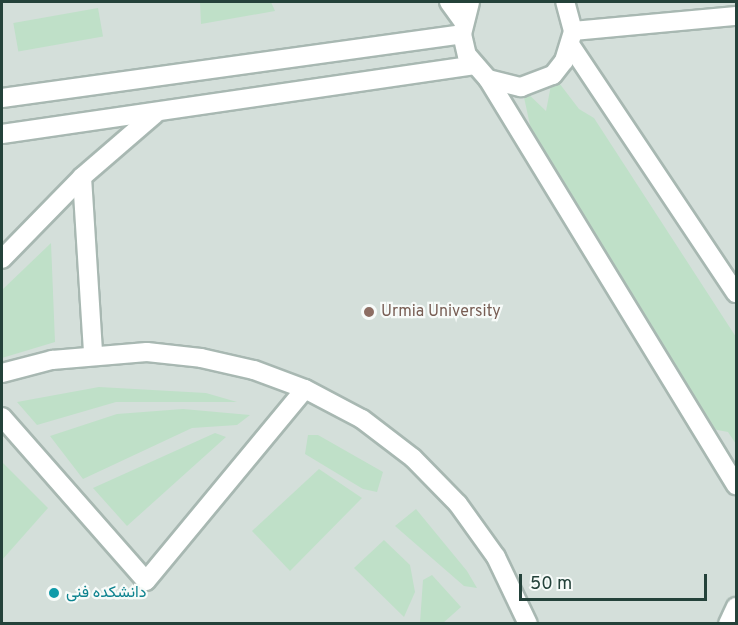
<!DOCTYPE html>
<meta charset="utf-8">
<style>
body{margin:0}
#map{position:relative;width:738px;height:625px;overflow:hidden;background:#e6efeb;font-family:Overpass,Vazirmatn,sans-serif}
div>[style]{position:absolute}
.built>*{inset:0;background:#d4dfda;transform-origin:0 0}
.green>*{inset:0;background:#bfe0c8;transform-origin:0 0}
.roads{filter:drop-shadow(2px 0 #a8b8b2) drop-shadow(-2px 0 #a8b8b2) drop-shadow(0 2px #a8b8b2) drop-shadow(0 -2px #a8b8b2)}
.minor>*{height:18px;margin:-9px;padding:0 9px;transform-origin:9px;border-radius:9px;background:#fff}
.dots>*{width:16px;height:16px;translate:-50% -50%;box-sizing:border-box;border:3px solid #f7fbf9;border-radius:50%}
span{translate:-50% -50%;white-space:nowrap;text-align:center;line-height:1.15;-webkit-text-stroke:4.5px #f7fbf9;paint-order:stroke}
.education-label{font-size:16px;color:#785e54}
.left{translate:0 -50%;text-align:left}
.culture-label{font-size:16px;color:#0d838f}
.frame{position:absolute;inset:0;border:3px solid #24423a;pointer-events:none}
.scale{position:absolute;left:519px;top:574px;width:188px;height:27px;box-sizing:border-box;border:3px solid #24423a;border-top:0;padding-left:8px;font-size:18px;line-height:21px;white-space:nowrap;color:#24423a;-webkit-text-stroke:4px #f7fbf9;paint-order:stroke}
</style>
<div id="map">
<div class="built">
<div style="left:2px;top:2px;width:734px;height:621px"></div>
</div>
<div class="green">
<div style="clip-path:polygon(200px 2px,271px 2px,275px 11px,201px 24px)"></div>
<div style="left:98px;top:8px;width:29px;height:86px;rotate:80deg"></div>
<div style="clip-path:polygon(553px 75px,579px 109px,594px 118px,736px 337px,736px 444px,728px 432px,707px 428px,536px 153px,522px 88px,546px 111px)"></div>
<div style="clip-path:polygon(51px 243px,55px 342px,2px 358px,2px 290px)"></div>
<div style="clip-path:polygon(99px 387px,206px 393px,237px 402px,116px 402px,37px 425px,17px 402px)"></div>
<div style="clip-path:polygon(183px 409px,250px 415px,237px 425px,192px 428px,83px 479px,50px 436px,117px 414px)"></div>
<div style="clip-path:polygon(215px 433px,226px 437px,127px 526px,93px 488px)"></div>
<div style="clip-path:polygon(308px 435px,318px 435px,383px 472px,377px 492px,363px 489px,305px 454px)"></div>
<div style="clip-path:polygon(2px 462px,48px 508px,2px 560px)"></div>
<div style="clip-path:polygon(319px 469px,362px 498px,290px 571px,252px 531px)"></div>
<div style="clip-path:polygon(416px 509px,467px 571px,477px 588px,464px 586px,395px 526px)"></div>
<div style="clip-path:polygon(384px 540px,410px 565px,415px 592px,404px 617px,354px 568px)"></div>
<div style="clip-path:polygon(432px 575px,461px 607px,443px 623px,420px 623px,423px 580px)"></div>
</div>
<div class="roads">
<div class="minor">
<div style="left:449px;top:2px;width:24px;rotate:54deg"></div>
<div style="left:470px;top:2px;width:33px;rotate:104deg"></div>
<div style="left:462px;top:34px;width:22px;rotate:77deg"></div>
<div style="left:467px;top:55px;width:32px;rotate:49deg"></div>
<div style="left:488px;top:79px;width:34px;rotate:14deg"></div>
<div style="left:521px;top:87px;width:34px;rotate:-21deg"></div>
<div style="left:553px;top:75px;width:18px;rotate:-52deg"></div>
<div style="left:564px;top:61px;width:31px;rotate:-73deg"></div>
<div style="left:573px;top:31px;width:30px;rotate:-105deg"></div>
<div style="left:573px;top:31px;width:164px;rotate:-5.3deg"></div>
<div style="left:571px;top:46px;width:297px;rotate:56.3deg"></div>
<div style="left:488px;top:79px;width:476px;rotate:58.6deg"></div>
<div style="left:2px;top:98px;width:464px;rotate:-7.9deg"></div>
<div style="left:2px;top:134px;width:476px;rotate:-8.3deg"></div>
<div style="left:82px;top:177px;width:177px;rotate:86.4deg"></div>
<div style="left:2px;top:259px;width:115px;rotate:-45.7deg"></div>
<div style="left:82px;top:177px;width:96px;rotate:-40.8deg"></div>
<div style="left:2px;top:373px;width:52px;rotate:-14.6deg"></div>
<div style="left:52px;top:360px;width:95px;rotate:-4.8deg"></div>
<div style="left:147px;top:352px;width:54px;rotate:6.3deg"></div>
<div style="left:201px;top:358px;width:54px;rotate:12.8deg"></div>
<div style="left:254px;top:370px;width:54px;rotate:20.4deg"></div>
<div style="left:305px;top:389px;width:64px;rotate:27.8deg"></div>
<div style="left:362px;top:419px;width:64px;rotate:37.4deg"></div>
<div style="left:413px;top:458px;width:64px;rotate:45.6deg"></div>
<div style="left:458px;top:504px;width:65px;rotate:54.4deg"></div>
<div style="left:496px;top:557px;width:74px;rotate:64.5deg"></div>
<div style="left:2px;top:417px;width:218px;rotate:48.7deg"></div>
<div style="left:146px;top:581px;width:249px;rotate:-50.4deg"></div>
<div style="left:728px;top:624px;width:19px;rotate:-65deg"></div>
</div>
</div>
<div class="dots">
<div style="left:369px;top:312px;background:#8d6e63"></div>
<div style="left:54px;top:593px;background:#0f9aa8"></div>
</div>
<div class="education-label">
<span class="left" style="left:381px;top:312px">Urmia University</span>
</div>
<div class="culture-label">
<span class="left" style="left:66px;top:593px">دانشکده فنی</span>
</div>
<div class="frame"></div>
<div class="scale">50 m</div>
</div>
